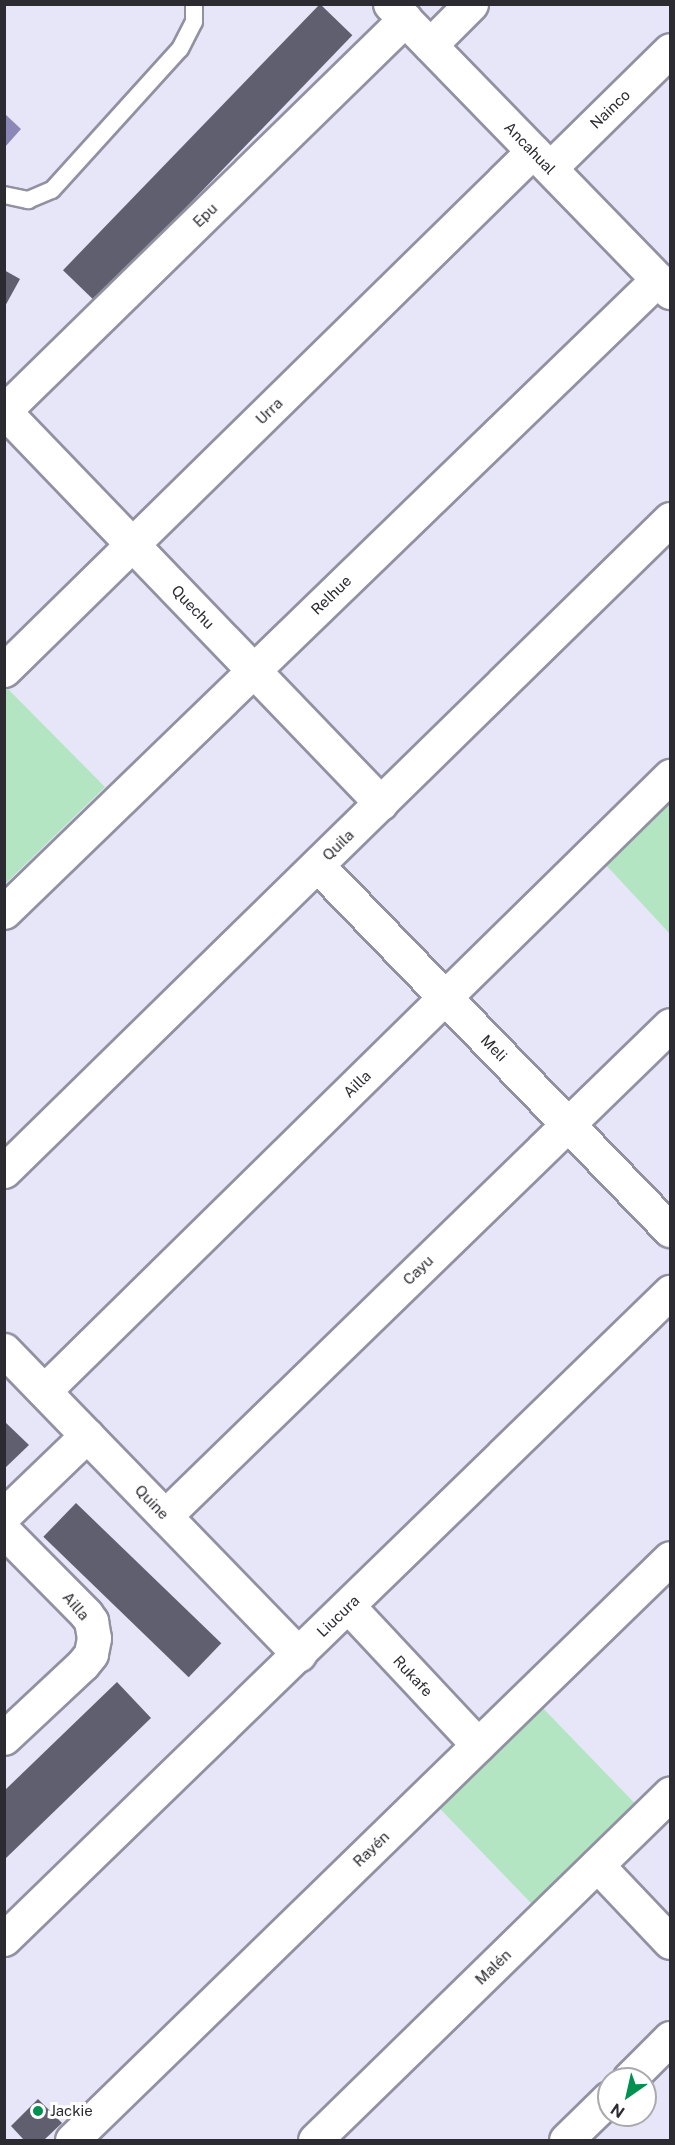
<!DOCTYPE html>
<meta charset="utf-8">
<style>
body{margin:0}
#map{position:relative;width:675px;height:2145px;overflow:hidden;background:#e7e6f9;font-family:"Public Sans",sans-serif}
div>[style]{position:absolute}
.green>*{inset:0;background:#b3e5c2;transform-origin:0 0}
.water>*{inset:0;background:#8b87b7}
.building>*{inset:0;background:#605f6f;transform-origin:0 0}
.roads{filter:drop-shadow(2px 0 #9191a2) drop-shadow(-2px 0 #9191a2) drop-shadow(0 2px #9191a2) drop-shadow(0 -2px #9191a2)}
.service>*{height:16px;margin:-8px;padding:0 8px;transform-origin:8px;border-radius:8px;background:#fff}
.minor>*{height:33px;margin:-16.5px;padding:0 16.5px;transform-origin:16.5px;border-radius:16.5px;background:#fff}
.dots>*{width:16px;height:16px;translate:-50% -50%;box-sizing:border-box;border:3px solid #fff;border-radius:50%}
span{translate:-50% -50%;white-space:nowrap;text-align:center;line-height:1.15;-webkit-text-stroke:6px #fff;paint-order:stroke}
.street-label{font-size:15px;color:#2b2b31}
.poi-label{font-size:15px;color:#2b2b31}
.left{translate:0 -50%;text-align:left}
.frame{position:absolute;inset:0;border:6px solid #2b2b31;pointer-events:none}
.north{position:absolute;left:597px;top:2067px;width:60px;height:60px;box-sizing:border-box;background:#fff;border:2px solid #aaaaad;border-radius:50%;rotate:214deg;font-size:16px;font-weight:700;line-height:24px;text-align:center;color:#2b2b31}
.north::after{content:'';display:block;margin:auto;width:21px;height:27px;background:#009050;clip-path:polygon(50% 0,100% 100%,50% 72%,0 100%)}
</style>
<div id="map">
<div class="green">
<div style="clip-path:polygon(7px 688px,105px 787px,5px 884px,4px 690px)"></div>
<div style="clip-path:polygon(670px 803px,670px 934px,605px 864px)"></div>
<div style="left:538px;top:1703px;width:140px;height:144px;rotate:46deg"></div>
</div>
<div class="water">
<div style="clip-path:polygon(5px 114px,21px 129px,5px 147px)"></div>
</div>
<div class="building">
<div style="left:320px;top:4px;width:45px;height:370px;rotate:44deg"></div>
<div style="clip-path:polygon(4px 270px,20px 279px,4px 308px)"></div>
<div style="clip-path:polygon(4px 1421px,29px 1445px,4px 1469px)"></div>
<div style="left:76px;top:1503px;width:202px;height:47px;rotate:44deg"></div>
<div style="clip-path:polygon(117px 1682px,151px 1718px,4px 1860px,4px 1791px)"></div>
<div style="clip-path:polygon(38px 2099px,62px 2123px,44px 2140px,24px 2140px,11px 2126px)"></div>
</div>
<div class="roads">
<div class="service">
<div style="left:4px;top:195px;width:25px;rotate:12deg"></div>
<div style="left:28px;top:200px;width:26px;rotate:-23deg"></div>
<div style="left:52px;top:190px;width:190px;rotate:-47.8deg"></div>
<div style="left:180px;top:49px;width:30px;rotate:-63deg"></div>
<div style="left:194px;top:22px;width:18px;rotate:-90deg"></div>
</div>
<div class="minor">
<div style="left:390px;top:4px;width:402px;rotate:45.8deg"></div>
<div style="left:430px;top:45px;width:58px;rotate:-45deg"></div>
<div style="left:550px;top:168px;width:168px;rotate:-44.5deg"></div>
<div style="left:4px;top:670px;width:741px;rotate:-44.45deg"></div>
<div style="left:381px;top:803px;width:544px;rotate:-133.88deg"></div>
<div style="left:4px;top:411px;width:561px;rotate:-44.35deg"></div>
<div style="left:317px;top:865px;width:508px;rotate:45.96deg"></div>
<div style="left:4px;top:912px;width:910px;rotate:-44.07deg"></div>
<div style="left:4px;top:1171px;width:932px;rotate:-44.39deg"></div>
<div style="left:4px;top:1350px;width:424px;rotate:45.9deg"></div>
<div style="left:44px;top:1391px;width:878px;rotate:-44.49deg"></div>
<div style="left:4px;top:1515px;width:115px;rotate:-43.9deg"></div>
<div style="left:165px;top:1516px;width:704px;rotate:-44.19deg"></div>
<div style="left:4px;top:1531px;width:117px;rotate:45.3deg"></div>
<div style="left:86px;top:1614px;width:9px;rotate:54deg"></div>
<div style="left:91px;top:1621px;width:17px;rotate:80deg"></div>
<div style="left:94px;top:1638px;width:16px;rotate:101deg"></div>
<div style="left:91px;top:1654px;width:13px;rotate:129deg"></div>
<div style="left:83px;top:1664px;width:108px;rotate:136.9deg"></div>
<div style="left:348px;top:1606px;width:190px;rotate:46.9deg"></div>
<div style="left:597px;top:1865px;width:106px;rotate:46.5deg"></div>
<div style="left:4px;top:1939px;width:929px;rotate:-44.17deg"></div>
<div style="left:629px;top:2079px;width:58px;rotate:-45deg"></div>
<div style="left:72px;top:2140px;width:834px;rotate:-44.22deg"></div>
<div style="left:315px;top:2140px;width:496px;rotate:-44.3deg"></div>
<div style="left:566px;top:2140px;width:60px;rotate:-44.3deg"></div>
</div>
</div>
<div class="dots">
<div style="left:38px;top:2111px;background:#009050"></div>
</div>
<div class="street-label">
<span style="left:610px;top:109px;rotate:-44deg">Nainco</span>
<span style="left:530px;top:148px;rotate:46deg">Ancahual</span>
<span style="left:205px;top:215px;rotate:-44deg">Epu</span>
<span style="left:269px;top:411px;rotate:-44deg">Urra</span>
<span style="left:331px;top:595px;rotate:-44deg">Relhue</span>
<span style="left:193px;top:607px;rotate:46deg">Quechu</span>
<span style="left:338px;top:845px;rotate:-44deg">Quila</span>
<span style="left:494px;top:1048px;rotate:46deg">Meli</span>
<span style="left:357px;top:1084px;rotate:-44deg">Ailla</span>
<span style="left:418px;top:1270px;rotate:-44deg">Cayu</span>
<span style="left:152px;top:1502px;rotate:46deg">Quine</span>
<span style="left:76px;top:1606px;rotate:49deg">Ailla</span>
<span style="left:338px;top:1616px;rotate:-44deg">Liucura</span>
<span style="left:413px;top:1676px;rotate:47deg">Rukafe</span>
<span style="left:371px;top:1849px;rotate:-44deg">Rayén</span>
<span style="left:493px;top:1967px;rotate:-44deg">Malén</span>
</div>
<div class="poi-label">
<span class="left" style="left:50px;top:2111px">Jackie</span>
</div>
<div class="frame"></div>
<div class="north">N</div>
</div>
